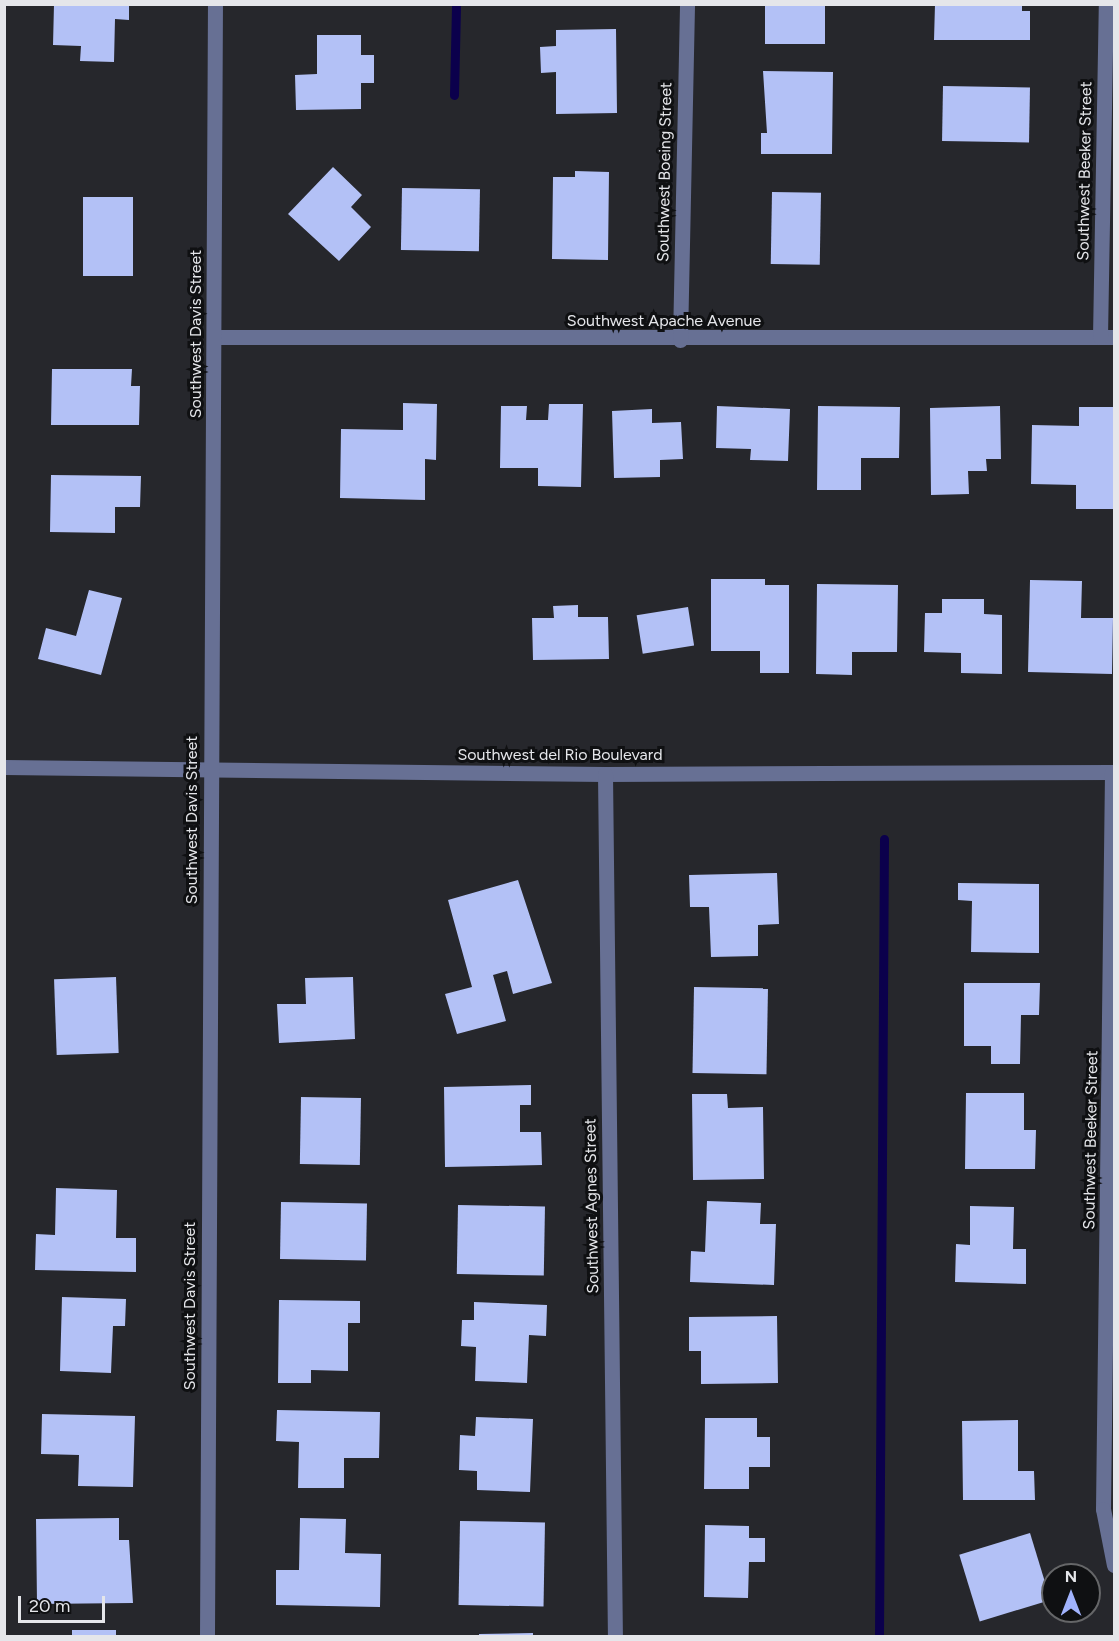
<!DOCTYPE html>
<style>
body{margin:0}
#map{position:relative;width:1119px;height:1641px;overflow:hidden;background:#26272c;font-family:Figtree,sans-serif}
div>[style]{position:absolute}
.stream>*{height:9px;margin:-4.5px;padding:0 4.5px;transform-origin:4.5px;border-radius:4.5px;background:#0b004c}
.building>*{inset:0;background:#b3c1f6;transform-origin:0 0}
.minor>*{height:15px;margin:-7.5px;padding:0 7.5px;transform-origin:7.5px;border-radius:7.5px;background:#677094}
span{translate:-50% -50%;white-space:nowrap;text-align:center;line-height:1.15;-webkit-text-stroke:6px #0f1012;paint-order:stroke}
.street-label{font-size:16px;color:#e5e6ea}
.frame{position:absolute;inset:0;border:6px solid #e5e6ea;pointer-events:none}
.north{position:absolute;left:1041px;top:1563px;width:60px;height:60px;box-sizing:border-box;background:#0f1012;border:2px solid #656668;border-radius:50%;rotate:0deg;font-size:16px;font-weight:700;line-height:24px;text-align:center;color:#e5e6ea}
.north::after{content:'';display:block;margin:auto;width:21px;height:27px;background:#a1b3fd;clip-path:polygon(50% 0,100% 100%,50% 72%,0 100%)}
.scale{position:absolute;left:18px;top:1596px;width:87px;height:27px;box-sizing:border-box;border:3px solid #e5e6ea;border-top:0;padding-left:8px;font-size:18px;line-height:21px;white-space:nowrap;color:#e5e6ea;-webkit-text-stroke:4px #0f1012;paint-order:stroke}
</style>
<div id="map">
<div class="stream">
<div style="left:454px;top:95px;width:91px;rotate:-88.7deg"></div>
<div style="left:879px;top:1636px;width:797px;rotate:-89.64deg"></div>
</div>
<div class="building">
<div style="clip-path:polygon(54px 4px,129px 4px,129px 20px,115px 19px,114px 62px,80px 61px,81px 46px,53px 45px)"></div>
<div style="left:765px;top:4px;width:60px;height:40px"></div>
<div style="clip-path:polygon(935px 4px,1022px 4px,1022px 11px,1030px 11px,1030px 40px,934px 40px)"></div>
<div style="clip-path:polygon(616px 29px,617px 113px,556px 114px,556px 72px,541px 73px,540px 47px,556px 46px,556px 30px)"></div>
<div style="clip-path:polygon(317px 35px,361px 35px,361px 55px,374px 55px,374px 83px,361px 83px,361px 109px,296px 110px,295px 75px,317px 74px)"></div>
<div style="clip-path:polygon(763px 71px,833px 72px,832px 154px,761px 154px,761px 133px,767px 133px)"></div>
<div style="left:943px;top:86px;width:87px;height:55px;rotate:1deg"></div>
<div style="clip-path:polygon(333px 167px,362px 195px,351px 207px,371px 227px,339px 261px,288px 214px)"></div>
<div style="clip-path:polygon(575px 171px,609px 172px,608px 260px,552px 259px,553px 177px,575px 177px)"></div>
<div style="left:402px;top:188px;width:78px;height:62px;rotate:1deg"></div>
<div style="left:772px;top:192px;width:49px;height:72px;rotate:1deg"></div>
<div style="left:83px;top:197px;width:50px;height:79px"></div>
<div style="clip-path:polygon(52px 369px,132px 369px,131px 386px,140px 386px,139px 425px,51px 425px)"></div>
<div style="clip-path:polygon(403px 403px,437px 404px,436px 460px,425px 459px,425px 500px,340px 498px,341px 429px,403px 430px)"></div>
<div style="clip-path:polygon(549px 404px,583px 404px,581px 487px,538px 486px,538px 468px,500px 468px,501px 406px,527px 406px,526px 420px,548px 420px)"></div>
<div style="clip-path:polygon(717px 406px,790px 409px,788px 461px,750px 460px,751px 449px,716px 448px)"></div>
<div style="clip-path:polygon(818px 406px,900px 407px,899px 458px,861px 458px,861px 490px,817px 490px)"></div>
<div style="clip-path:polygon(1000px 406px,1001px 459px,986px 459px,987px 471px,968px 471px,969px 494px,931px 495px,930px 408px)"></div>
<div style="clip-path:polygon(1079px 407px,1114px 407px,1114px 509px,1076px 509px,1076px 485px,1031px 484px,1032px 425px,1079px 426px)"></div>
<div style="clip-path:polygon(652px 409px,652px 423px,681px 422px,683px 459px,660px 460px,660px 477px,614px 478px,612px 411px)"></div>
<div style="clip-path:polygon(51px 475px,141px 476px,140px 507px,115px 507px,115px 533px,50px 532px)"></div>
<div style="clip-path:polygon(711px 579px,765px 579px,765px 585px,789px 585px,789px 673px,760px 673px,760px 651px,711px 651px)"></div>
<div style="clip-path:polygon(1030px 580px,1082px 581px,1081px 618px,1113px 618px,1112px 674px,1028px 672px)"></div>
<div style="clip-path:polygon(817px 584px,898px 585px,897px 652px,852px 652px,852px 675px,816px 674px)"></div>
<div style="clip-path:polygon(89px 590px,122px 598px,101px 675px,38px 659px,46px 628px,76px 636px)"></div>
<div style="clip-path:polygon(942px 599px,984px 599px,984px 614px,1002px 615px,1002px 674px,961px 673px,961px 653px,924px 652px,925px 613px,942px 613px)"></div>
<div style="clip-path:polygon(578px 605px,578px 617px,608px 617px,609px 659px,533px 660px,532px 618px,554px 618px,553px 606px)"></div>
<div style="left:688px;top:607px;width:39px;height:52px;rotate:81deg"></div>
<div style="clip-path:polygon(777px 873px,779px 924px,758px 925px,758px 956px,711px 957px,709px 907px,690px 907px,689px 875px)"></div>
<div style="clip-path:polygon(518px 880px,552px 983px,513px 994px,507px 971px,493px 975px,506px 1021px,457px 1034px,445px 994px,472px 987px,448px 900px)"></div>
<div style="clip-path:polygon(958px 883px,1039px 884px,1039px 953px,971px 952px,972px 901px,958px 900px)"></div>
<div style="left:116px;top:977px;width:76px;height:62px;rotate:88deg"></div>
<div style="clip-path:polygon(353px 977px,355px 1039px,279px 1043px,277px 1004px,306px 1004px,305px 978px)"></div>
<div style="clip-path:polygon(964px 983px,1040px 983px,1039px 1015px,1021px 1015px,1020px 1064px,991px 1064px,991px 1046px,964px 1046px)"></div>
<div style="left:694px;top:987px;width:74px;height:86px;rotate:1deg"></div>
<div style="clip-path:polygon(531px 1085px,531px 1105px,520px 1105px,520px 1132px,541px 1132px,542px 1165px,445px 1167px,444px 1087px)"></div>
<div style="clip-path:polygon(966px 1093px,1024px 1093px,1024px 1130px,1036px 1130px,1035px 1169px,965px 1169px)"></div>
<div style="clip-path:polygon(692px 1094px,727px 1094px,728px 1108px,763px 1107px,764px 1179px,693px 1180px)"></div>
<div style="left:301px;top:1097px;width:60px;height:67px;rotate:1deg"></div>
<div style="clip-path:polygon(56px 1188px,117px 1190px,116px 1238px,136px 1238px,136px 1272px,35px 1270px,36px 1234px,55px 1235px)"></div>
<div style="clip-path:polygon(707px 1201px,761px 1203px,760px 1224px,776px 1224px,774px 1285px,690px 1282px,691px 1251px,705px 1252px)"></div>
<div style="left:281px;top:1202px;width:86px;height:57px;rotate:1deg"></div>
<div style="left:458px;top:1205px;width:87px;height:69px;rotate:1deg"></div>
<div style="clip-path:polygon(970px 1206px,1014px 1207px,1013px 1249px,1026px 1249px,1026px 1284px,955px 1282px,956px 1244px,970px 1245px)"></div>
<div style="clip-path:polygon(62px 1297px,126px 1299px,125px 1326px,113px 1326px,111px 1373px,60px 1371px)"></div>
<div style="clip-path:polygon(279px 1300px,360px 1301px,360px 1323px,348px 1323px,348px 1371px,311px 1370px,311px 1383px,278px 1383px)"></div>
<div style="clip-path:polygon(474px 1302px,547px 1305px,546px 1336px,529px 1335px,527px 1383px,475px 1381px,476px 1347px,461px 1346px,462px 1320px,474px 1320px)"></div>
<div style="clip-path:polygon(777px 1316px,778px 1383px,701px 1384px,701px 1351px,689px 1351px,689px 1317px)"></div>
<div style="clip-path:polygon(277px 1410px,380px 1412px,379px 1458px,344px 1458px,344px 1488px,298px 1488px,299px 1442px,276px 1441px)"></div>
<div style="clip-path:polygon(42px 1414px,135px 1416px,133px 1487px,78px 1486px,79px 1455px,41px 1454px)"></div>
<div style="clip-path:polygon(476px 1417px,533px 1419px,530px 1492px,477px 1490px,477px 1471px,459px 1470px,460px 1435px,475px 1436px)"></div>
<div style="clip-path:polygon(705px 1418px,757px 1418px,757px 1437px,770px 1437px,770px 1467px,749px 1467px,749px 1489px,704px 1489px)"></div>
<div style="clip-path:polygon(1018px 1420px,1018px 1471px,1034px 1471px,1035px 1500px,963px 1500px,962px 1421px)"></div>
<div style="clip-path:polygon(119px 1518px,119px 1540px,129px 1540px,133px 1603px,37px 1604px,36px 1519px)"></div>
<div style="clip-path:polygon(300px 1518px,346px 1519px,345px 1553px,381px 1554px,380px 1607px,276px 1605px,276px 1570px,299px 1570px)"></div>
<div style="left:460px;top:1521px;width:85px;height:84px;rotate:1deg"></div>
<div style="clip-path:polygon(705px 1525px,749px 1526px,749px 1538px,765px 1538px,765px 1562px,749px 1562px,748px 1598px,704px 1597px)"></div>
<div style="left:1030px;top:1533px;width:70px;height:74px;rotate:73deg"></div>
<div style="left:72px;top:1630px;width:44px;height:6px"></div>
<div style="clip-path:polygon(533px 1633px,533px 1636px,479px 1636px,479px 1634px)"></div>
</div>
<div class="minor">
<div style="left:214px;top:337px;width:900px"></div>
<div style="left:1100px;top:337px;width:333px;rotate:-89deg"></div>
<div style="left:680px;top:340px;width:336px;rotate:-88.8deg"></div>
<div style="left:4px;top:767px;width:601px;rotate:0.67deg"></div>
<div style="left:605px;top:774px;width:509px;rotate:-0.23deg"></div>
<div style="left:1112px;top:772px;width:737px;rotate:90.7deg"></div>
<div style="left:1103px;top:1509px;width:57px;rotate:78.9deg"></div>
<div style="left:605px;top:774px;width:862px;rotate:89.34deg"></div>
<div style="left:207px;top:1636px;width:1632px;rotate:-89.72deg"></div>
</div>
<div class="street-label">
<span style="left:1085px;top:171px;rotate:-89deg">Southwest Beeker Street</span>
<span style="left:665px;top:172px;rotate:-89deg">Southwest Boeing Street</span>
<span style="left:664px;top:321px">Southwest Apache Avenue</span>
<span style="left:196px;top:334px;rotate:-90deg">Southwest Davis Street</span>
<span style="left:560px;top:755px">Southwest del Rio Boulevard</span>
<span style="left:192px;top:820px;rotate:-90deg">Southwest Davis Street</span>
<span style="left:1091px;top:1140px;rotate:-89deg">Southwest Beeker Street</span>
<span style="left:592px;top:1206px;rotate:-91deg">Southwest Agnes Street</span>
<span style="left:190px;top:1306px;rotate:-90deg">Southwest Davis Street</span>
</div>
<div class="frame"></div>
<div class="north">N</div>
<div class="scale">20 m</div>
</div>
